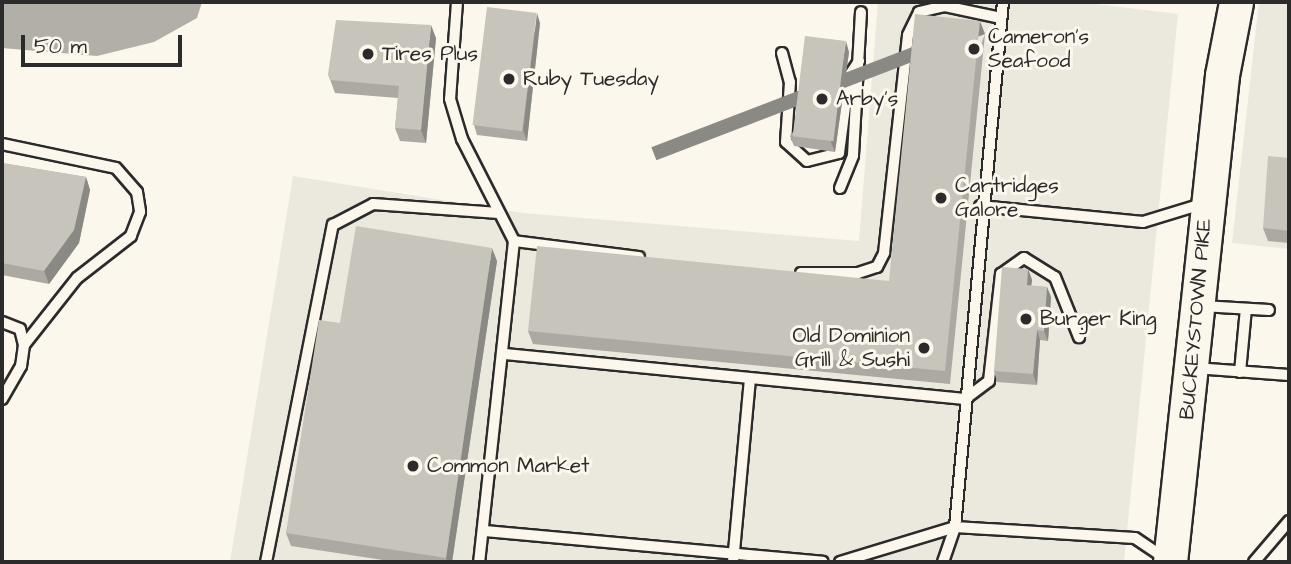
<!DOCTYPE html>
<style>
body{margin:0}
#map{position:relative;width:1291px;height:564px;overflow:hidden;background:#fbf7ec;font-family:"Architects Daughter",sans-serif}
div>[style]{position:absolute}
.built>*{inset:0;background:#ebe8de}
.water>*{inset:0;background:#b1afa7}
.roads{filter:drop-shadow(2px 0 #2b2b2b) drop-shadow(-2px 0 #2b2b2b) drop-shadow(0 2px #2b2b2b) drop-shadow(0 -2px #2b2b2b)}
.lane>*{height:10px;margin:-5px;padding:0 5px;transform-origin:5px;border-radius:5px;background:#fbf7ec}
.primary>*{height:33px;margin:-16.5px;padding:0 16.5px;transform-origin:16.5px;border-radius:16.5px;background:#fbf7ec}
.wall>*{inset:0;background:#aba9a2}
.shaded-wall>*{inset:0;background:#8b8984;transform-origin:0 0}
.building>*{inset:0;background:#c7c4bc;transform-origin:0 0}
.dots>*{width:19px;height:19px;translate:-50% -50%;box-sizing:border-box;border:4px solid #fbf7ec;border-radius:50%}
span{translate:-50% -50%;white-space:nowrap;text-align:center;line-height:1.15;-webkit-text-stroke:6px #fbf7ec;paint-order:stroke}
.poi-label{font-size:21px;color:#2b2b2b}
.left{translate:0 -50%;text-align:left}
.right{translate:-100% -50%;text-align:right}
.street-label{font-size:21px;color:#2b2b2b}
.frame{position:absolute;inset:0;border:4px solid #2b2b2b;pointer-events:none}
.scale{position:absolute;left:21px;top:35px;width:161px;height:32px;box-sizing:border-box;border:4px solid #2b2b2b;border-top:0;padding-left:9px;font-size:21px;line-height:24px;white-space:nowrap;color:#2b2b2b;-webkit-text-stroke:5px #fbf7ec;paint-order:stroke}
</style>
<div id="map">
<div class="built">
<div style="clip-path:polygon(878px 2px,1079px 2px,1178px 14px,1124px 562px,230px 562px,293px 176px,523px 213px,859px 241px)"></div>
<div style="clip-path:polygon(1259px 2px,1289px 2px,1289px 249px,1232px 243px)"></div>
</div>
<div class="water">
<div style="clip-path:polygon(2px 2px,202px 2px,197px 18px,154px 42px,97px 56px,2px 48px)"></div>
</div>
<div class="roads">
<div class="lane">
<div style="left:457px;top:2px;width:97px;rotate:94.1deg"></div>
<div style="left:450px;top:99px;width:42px;rotate:73.3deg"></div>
<div style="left:462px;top:139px;width:114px;rotate:63deg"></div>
<div style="left:514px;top:241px;width:323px;rotate:96.2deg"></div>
<div style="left:782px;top:53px;width:30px;rotate:75deg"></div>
<div style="left:790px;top:82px;width:60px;rotate:93.8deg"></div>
<div style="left:786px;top:142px;width:28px;rotate:42deg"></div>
<div style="left:807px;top:161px;width:33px;rotate:-14deg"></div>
<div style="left:839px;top:153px;width:78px;rotate:-82.6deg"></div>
<div style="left:849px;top:76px;width:18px;rotate:-56deg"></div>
<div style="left:2px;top:144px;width:116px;rotate:11.9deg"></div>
<div style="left:116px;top:168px;width:32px;rotate:49deg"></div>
<div style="left:137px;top:192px;width:20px;rotate:81deg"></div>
<div style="left:140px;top:212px;width:26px;rotate:111deg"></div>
<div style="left:131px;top:236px;width:68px;rotate:142.1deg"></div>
<div style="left:77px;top:278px;width:85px;rotate:128.3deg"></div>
<div style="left:840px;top:188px;width:35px;rotate:-68deg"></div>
<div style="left:853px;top:155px;width:143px;rotate:-86.8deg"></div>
<div style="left:980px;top:206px;width:164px;rotate:5.6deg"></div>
<div style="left:1143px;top:222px;width:65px;rotate:-17deg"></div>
<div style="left:514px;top:241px;width:126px;rotate:7.3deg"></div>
<div style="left:801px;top:273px;width:57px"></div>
<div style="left:858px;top:273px;width:20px;rotate:-18deg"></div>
<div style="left:877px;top:267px;width:16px;rotate:-63deg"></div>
<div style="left:884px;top:253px;width:219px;rotate:-83.7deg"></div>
<div style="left:908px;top:35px;width:25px;rotate:-64deg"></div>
<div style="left:919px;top:12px;width:26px;rotate:-13deg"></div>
<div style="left:944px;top:6px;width:58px;rotate:11.9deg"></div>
<div style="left:1202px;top:306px;width:67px;rotate:3.4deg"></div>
<div style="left:2px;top:322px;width:19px;rotate:21deg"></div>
<div style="left:20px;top:329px;width:16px;rotate:76deg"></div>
<div style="left:24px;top:345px;width:21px;rotate:98deg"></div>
<div style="left:21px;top:366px;width:38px;rotate:120deg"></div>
<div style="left:505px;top:354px;width:462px;rotate:5.6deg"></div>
<div style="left:965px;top:399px;width:30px;rotate:-37deg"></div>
<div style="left:989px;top:381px;width:108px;rotate:-83.6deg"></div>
<div style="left:1001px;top:274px;width:28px;rotate:-35deg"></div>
<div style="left:1024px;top:258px;width:36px;rotate:32deg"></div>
<div style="left:1055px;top:277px;width:65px;rotate:68.2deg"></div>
<div style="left:1195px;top:368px;width:94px;rotate:4.3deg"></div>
<div style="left:1240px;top:372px;width:63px;rotate:-84.6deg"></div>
<div style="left:485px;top:531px;width:339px;rotate:5.2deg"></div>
<div style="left:266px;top:562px;width:344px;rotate:-78.8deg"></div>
<div style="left:333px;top:225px;width:45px;rotate:-27.7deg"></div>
<div style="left:373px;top:204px;width:126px;rotate:4.1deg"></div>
<div style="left:733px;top:562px;width:184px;rotate:-84.7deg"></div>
<div style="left:840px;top:562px;width:120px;rotate:-16.9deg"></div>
<div style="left:955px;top:527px;width:180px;rotate:3.5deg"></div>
<div style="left:1135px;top:538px;width:36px;rotate:34deg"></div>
<div style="left:943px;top:562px;width:37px;rotate:-71deg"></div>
<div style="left:955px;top:527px;width:527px;rotate:-84.78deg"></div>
<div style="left:1254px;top:562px;width:54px;rotate:-49.5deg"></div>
</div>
<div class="primary">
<div style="left:1170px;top:562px;width:490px;rotate:-83.9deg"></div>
<div style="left:1222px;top:75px;width:74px;rotate:-79.1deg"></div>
</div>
</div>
<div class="wall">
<div style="clip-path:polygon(540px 23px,527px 141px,477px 135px,474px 125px)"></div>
<div style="clip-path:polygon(985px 34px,950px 384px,533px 344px,528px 331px,889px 281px)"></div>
<div style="clip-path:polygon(436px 38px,426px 143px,400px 141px,395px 128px,398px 98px,335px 93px,328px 74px)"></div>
<div style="clip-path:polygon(849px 52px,835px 152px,794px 146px,790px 136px)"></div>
<div style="clip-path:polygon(1289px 158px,1289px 243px,1268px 241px,1263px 228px)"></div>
<div style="clip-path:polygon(2px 163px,86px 177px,90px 190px,79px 243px,49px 284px,2px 275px)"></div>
<div style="clip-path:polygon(497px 261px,452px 562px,396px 562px,291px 546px,286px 533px,340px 323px)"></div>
<div style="clip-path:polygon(1028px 269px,1032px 280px,1031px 286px,1047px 287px,1051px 297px,1048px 341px,1040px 340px,1037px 385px,997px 382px,994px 371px)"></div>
</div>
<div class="shaded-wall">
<div style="clip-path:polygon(537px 13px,540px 23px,527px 141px,523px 130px)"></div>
<div style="left:980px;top:21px;width:14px;height:352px;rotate:69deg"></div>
<div style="clip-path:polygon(431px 25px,436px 38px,426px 143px,421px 130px)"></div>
<div style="clip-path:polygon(846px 41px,849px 52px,835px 152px,831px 142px)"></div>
<div style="clip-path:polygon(86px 177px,90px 190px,79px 243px,49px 284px,44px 271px)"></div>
<div style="clip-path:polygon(492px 248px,497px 261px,452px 562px,448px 562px,446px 558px)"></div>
<div style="clip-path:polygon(1028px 269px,1032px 280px,1030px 296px,1027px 285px)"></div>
<div style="clip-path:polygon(1047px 287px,1051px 297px,1048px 341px,1044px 331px)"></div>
<div style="clip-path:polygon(1037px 330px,1040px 340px,1037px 385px,1033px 374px)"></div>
</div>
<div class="building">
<div style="left:487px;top:7px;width:50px;height:119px;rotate:7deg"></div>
<div style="clip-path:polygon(915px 14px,980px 21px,945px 371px,528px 331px,537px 246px,889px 281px)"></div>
<div style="clip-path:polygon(336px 20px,431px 25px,421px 130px,395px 128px,399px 86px,330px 80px,328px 74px)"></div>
<div style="left:805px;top:36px;width:41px;height:101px;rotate:7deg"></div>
<div style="clip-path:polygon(1268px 156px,1289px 158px,1289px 231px,1263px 228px)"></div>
<div style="clip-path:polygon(2px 163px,86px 177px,74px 230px,44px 271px,2px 263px)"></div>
<div style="clip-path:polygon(356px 226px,492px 248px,446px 558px,286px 533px,319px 320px,340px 323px)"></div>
<div style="clip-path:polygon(1002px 267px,1028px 269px,1027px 285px,1047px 287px,1044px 331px,1037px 330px,1033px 374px,994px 371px)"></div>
</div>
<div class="dots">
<div style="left:974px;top:49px;background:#2b2b2b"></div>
<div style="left:368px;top:54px;background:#2b2b2b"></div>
<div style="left:509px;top:79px;background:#2b2b2b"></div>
<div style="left:822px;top:99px;background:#2b2b2b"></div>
<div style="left:941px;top:198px;background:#2b2b2b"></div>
<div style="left:1026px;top:319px;background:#2b2b2b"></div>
<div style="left:924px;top:348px;background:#2b2b2b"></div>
<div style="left:413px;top:466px;background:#2b2b2b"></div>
</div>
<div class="poi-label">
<span class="left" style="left:988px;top:49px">Cameron's<br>Seafood</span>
<span class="left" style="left:382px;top:54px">Tires Plus</span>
<span class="left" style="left:523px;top:79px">Ruby Tuesday</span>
<span class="left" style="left:836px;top:99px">Arby's</span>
<span class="left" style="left:955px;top:198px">Cartridges<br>Galore</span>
<span class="left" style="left:1040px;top:319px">Burger King</span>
<span class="right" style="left:910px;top:348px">Old Dominion<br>Grill &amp; Sushi</span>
<span class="left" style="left:427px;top:466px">Common Market</span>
</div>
<div class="street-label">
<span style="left:1196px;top:319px;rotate:-85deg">BUCKEYSTOWN PIKE</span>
</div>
<div class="frame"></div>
<div class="scale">50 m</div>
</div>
